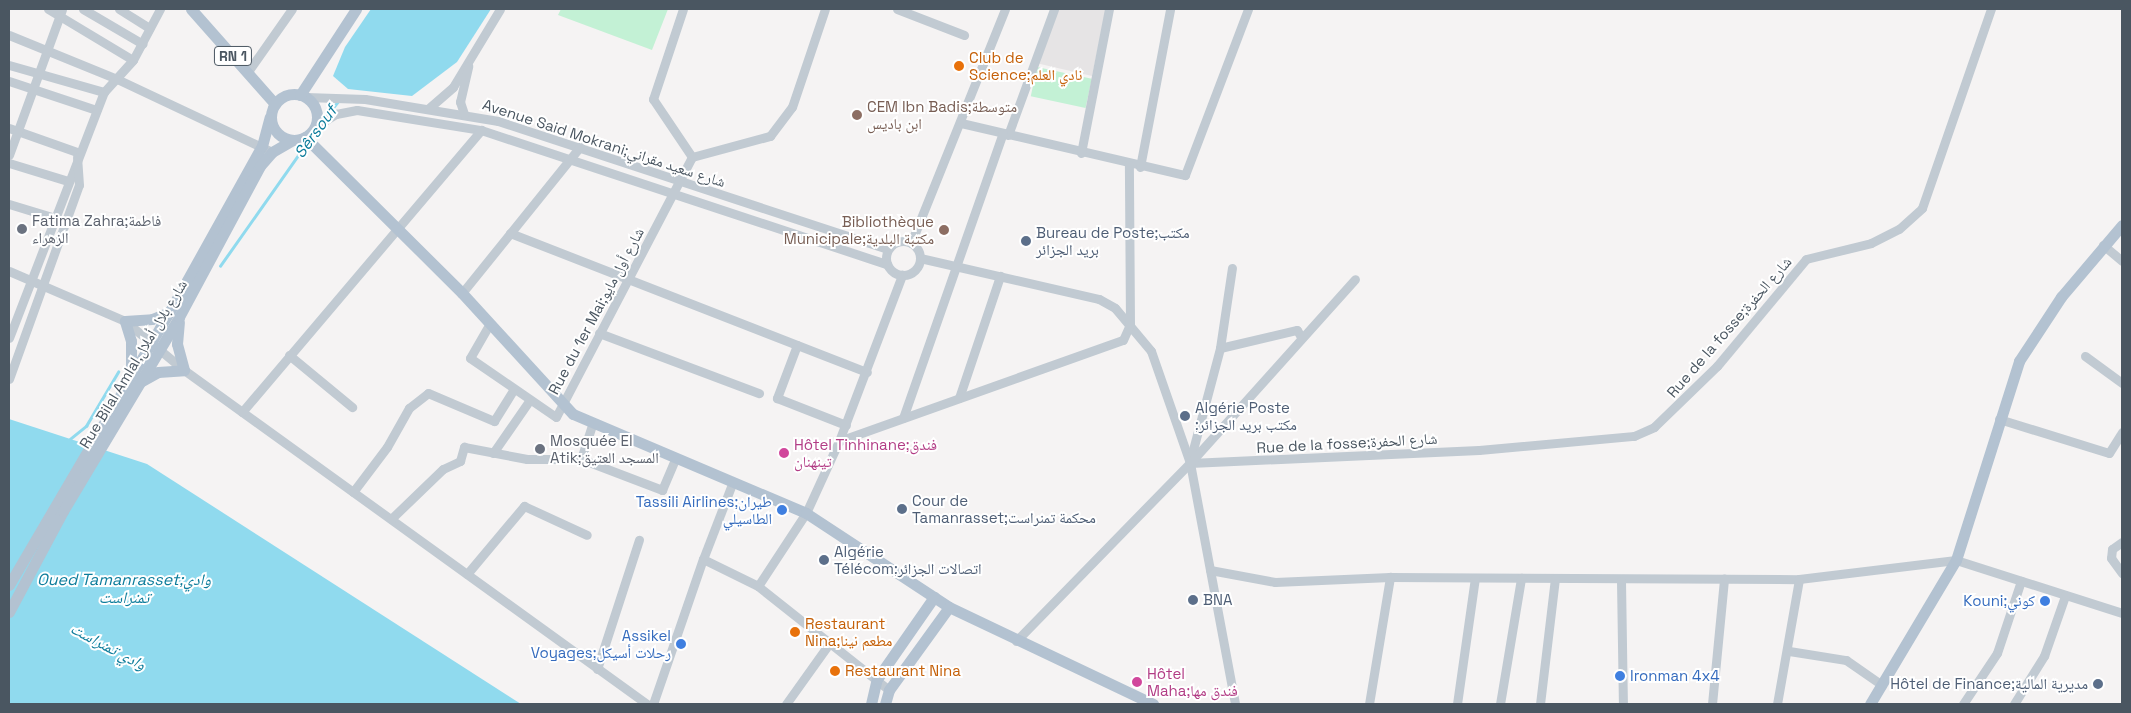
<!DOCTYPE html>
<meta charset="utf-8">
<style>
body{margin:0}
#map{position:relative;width:2131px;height:713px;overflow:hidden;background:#f5f3f3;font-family:"Space Grotesk","Noto Naskh Arabic",sans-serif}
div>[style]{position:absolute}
.education>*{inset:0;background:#e6e4e5}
.green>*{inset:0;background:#c3f1d5;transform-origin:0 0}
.water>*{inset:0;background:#90daee}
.stream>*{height:2.5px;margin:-1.25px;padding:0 1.25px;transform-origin:1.25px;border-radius:1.25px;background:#90daee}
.minor>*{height:9px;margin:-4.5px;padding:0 4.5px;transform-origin:4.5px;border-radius:4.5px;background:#c1cad2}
.minor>.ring{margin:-4.5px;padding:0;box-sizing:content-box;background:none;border:9px solid #c1cad2;border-radius:50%}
.major>*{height:11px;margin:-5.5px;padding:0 5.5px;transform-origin:5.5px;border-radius:5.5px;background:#b3c2d1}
.major>.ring{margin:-5.5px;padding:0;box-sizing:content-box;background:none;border:11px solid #b3c2d1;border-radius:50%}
.dots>*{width:14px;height:14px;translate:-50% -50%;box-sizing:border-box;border:2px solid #fff;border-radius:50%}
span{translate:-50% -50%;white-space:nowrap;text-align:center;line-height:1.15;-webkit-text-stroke:4px #fff;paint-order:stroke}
.shield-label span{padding:1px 4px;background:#fff;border:1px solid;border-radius:4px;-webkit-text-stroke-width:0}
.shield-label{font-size:14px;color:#4a5661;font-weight:700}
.food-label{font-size:15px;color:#c56008}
.left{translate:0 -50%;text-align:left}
.education-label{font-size:15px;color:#785e54}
.right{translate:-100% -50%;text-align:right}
.street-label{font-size:15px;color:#4a5661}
.worship-label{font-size:15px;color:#5b616d}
.service-label{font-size:15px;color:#4e5e75}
.hotel-label{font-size:15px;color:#b23c85}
.shop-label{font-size:15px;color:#366cbe}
.water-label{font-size:16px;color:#0c7c9b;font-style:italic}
.frame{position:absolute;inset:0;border:10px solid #4a5661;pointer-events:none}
</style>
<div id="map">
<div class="education">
<div style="clip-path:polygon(1056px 9px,1106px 9px,1092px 76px,1036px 63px)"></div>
</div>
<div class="green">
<div style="clip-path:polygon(561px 9px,668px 9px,652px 50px,558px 15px)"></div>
<div style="left:1037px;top:67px;width:56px;height:30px;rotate:12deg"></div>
</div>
<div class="water">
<div style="clip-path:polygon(371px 9px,491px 9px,457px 62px,412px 96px,348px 89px,333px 76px,345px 47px)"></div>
<div style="clip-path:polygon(9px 419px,147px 464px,521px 704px,9px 704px)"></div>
</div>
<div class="stream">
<div style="left:327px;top:115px;width:19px;rotate:-51deg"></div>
<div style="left:220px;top:266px;width:149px;rotate:-54.8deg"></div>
<div style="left:70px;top:439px;width:21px;rotate:-39deg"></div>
<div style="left:86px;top:426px;width:63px;rotate:-59.3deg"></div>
</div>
<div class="minor">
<div style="left:48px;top:9px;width:99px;rotate:31deg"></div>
<div style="left:83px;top:9px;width:69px;rotate:30.3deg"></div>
<div style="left:119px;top:9px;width:36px;rotate:32deg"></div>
<div style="left:683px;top:9px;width:95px;rotate:108.4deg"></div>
<div style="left:653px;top:99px;width:70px;rotate:56.1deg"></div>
<div style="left:897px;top:9px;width:72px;rotate:21.2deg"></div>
<div style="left:9px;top:35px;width:117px;rotate:22.2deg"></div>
<div style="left:117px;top:79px;width:171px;rotate:25.2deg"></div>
<div style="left:9px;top:65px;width:99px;rotate:15.9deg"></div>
<div style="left:247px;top:73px;width:78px;rotate:-54.9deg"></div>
<div style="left:9px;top:81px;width:92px;rotate:18.4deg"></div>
<div style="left:306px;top:97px;width:59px;rotate:1.9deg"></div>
<div style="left:365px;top:99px;width:135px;rotate:9.4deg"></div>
<div style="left:498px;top:121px;width:410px;rotate:18.2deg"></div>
<div style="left:429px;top:108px;width:32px;rotate:-41deg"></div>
<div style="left:453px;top:87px;width:91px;rotate:-58.9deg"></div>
<div style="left:464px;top:114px;width:13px;rotate:-108deg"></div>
<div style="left:460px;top:102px;width:37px;rotate:-77deg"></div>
<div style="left:961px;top:123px;width:230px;rotate:13.1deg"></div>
<div style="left:1185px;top:175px;width:178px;rotate:-69.2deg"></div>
<div style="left:315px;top:127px;width:25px;rotate:-32deg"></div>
<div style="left:336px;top:114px;width:21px;rotate:-11deg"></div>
<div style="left:357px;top:110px;width:126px;rotate:9.2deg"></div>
<div style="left:481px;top:130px;width:428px;rotate:18.3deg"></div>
<div style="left:9px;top:128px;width:72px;rotate:19.4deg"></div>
<div style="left:1008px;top:135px;width:134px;rotate:-69.9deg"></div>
<div style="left:1081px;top:153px;width:147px;rotate:-79deg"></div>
<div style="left:9px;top:155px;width:155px;rotate:-70deg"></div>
<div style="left:692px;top:157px;width:81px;rotate:-15.1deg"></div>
<div style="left:770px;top:136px;width:36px;rotate:-53deg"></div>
<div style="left:792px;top:107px;width:103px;rotate:-71.4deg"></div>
<div style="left:9px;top:163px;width:62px;rotate:17deg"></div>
<div style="left:1140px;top:167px;width:161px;rotate:-79.2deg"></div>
<div style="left:9px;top:204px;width:51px;rotate:17deg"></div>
<div style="left:510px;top:233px;width:383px;rotate:21.3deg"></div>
<div class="ring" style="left:886px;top:241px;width:25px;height:25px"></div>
<div style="left:911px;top:243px;width:252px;rotate:-68.1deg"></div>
<div style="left:2103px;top:245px;width:25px;rotate:40deg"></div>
<div style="left:920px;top:258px;width:184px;rotate:12.9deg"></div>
<div style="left:1099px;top:299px;width:18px;rotate:29deg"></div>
<div style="left:1115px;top:308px;width:56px;rotate:50.1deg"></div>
<div style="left:1151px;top:351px;width:119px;rotate:70.8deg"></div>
<div style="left:1190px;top:463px;width:245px;rotate:79.4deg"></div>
<div style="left:9px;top:271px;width:126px;rotate:23.3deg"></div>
<div style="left:125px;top:321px;width:77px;rotate:39.7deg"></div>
<div style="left:184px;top:370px;width:571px;rotate:35.81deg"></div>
<div style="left:462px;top:293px;width:188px;rotate:-51.1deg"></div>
<div style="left:489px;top:325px;width:38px;rotate:120deg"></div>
<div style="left:470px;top:358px;width:104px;rotate:34.5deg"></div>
<div style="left:556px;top:417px;width:293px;rotate:-62.4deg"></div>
<div style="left:599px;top:333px;width:171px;rotate:20.6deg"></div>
<div style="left:9px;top:338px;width:264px;rotate:-68.9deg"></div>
<div style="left:104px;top:92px;width:43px;rotate:-47.8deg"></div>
<div style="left:133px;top:60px;width:58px;rotate:-62.1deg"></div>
<div style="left:797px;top:345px;width:57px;rotate:110.7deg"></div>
<div style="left:777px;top:398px;width:74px;rotate:21.4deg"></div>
<div style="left:1220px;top:348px;width:79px;rotate:-13.2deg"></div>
<div style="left:1297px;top:330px;width:8px;rotate:60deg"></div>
<div style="left:289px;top:355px;width:82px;rotate:39.5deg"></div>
<div style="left:2085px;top:356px;width:46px;rotate:36.1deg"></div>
<div style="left:9px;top:379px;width:206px;rotate:-70.2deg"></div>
<div style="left:79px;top:185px;width:28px;rotate:-94deg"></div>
<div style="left:959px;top:398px;width:129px;rotate:-71.4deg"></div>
<div style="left:242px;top:412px;width:370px;rotate:-49.7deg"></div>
<div style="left:903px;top:418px;width:302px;rotate:-70.7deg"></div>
<div style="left:1999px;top:419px;width:115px;rotate:17.2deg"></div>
<div style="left:2109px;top:453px;width:25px;rotate:-58deg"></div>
<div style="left:839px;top:441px;width:301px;rotate:-19.6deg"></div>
<div style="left:1123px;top:340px;width:17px;rotate:-66deg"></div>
<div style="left:1130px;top:324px;width:159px;rotate:-90.4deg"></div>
<div style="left:493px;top:453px;width:63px;rotate:-55.3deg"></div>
<div style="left:581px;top:459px;width:87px;rotate:20.9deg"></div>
<div style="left:662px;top:490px;width:34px;rotate:-67deg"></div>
<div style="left:1190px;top:461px;width:117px;rotate:-75.1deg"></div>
<div style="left:1220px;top:348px;width:81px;rotate:-81.5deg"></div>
<div style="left:1190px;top:463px;width:289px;rotate:-2.6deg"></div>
<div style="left:1479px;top:450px;width:156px;rotate:-5.2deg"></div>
<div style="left:1634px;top:436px;width:22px;rotate:-24deg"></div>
<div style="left:1654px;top:427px;width:88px;rotate:-44.1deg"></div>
<div style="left:1717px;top:366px;width:139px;rotate:-50.2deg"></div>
<div style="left:1806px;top:259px;width:67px;rotate:-13.8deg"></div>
<div style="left:1871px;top:243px;width:31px;rotate:-27deg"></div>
<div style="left:1899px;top:229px;width:31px;rotate:-42deg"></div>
<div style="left:1922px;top:208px;width:211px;rotate:-70.9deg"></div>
<div style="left:732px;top:484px;width:80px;rotate:111.1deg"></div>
<div style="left:703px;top:559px;width:61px;rotate:26.1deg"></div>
<div style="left:353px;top:492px;width:56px;rotate:-52.9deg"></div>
<div style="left:387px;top:447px;width:45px;rotate:-60.6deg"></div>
<div style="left:409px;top:408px;width:24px;rotate:-38deg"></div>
<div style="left:428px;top:393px;width:72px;rotate:23deg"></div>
<div style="left:494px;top:421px;width:36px;rotate:-58deg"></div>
<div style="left:391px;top:519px;width:72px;rotate:-43.9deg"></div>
<div style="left:443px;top:469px;width:19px;rotate:-25deg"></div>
<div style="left:460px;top:461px;width:15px;rotate:-74deg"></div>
<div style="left:464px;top:447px;width:64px;rotate:10.8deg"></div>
<div style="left:527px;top:459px;width:54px"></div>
<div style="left:581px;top:459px;width:38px;rotate:-72deg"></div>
<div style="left:2122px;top:542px;width:12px;rotate:145deg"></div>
<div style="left:2112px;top:549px;width:9px;rotate:96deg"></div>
<div style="left:2111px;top:558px;width:19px;rotate:54deg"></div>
<div style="left:1210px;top:570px;width:66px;rotate:10.5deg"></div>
<div style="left:1275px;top:582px;width:115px;rotate:-2.5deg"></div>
<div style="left:1390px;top:577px;width:409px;rotate:0.3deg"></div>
<div style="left:1799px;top:579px;width:158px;rotate:-6.9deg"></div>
<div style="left:1956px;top:560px;width:174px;rotate:17.7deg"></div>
<div style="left:467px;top:574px;width:89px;rotate:-50deg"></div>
<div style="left:524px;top:506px;width:69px;rotate:24.7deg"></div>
<div style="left:1621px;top:581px;width:123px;rotate:89.1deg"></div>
<div style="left:1016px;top:641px;width:249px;rotate:-45.7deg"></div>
<div style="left:1190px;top:463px;width:247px;rotate:-48.1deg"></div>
<div style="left:1789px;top:651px;width:58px;rotate:9deg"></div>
<div style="left:1846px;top:660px;width:44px;rotate:34.8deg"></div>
<div style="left:597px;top:669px;width:136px;rotate:-72deg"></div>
<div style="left:889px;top:690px;width:167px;rotate:-141.6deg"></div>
<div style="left:758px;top:586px;width:87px;rotate:-56.7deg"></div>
<div style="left:806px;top:513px;width:79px;rotate:-65.4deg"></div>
<div style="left:839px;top:441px;width:178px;rotate:-69.2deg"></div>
<div style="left:653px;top:704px;width:153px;rotate:-71deg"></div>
<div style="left:786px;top:704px;width:77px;rotate:-54.5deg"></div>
<div style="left:1369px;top:704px;width:129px;rotate:-80.6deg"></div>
<div style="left:1457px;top:704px;width:127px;rotate:-81.9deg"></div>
<div style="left:1500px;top:704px;width:128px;rotate:-80.5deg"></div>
<div style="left:1540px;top:704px;width:126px;rotate:-83.2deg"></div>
<div style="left:1712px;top:704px;width:126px;rotate:-84.5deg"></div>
<div style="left:1777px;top:704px;width:127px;rotate:-80deg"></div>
<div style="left:1963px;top:704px;width:61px;rotate:-56.3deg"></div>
<div style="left:1997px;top:653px;width:76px;rotate:-71.6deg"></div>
<div style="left:2014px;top:704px;width:57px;rotate:-58deg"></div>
<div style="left:2044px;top:656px;width:64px;rotate:-70.7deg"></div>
</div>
<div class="major">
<div style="left:191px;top:9px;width:127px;rotate:48.5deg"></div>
<div class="ring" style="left:271px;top:94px;width:35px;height:35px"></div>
<div style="left:300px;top:95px;width:103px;rotate:-56.9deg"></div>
<div style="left:305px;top:137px;width:221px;rotate:44.8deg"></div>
<div style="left:462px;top:293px;width:164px;rotate:47.5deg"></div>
<div style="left:573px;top:414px;width:253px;rotate:23deg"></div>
<div style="left:806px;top:513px;width:171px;rotate:33.3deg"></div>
<div style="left:949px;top:607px;width:226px;rotate:25.4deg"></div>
<div style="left:131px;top:371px;width:30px;rotate:-90deg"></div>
<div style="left:131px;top:341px;width:21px;rotate:-107deg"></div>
<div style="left:125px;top:321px;width:27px;rotate:-4deg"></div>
<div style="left:152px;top:319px;width:18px;rotate:-22deg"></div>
<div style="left:142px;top:381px;width:18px;rotate:-29deg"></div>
<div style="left:158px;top:372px;width:26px;rotate:-4deg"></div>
<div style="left:184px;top:370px;width:27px;rotate:-105deg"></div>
<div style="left:177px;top:344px;width:22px;rotate:-85deg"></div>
<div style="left:9px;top:585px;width:318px;rotate:-59.6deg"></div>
<div style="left:170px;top:311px;width:189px;rotate:-60.9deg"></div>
<div style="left:262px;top:146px;width:30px;rotate:-75deg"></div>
<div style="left:9px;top:612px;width:115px;rotate:-61.9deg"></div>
<div style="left:63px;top:511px;width:226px;rotate:-59.1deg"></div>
<div style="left:179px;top:317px;width:171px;rotate:-61.8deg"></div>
<div style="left:260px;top:166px;width:18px;rotate:-49deg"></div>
<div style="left:272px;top:152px;width:24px;rotate:-30deg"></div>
<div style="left:871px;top:704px;width:26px;rotate:-77deg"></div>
<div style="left:877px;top:679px;width:100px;rotate:-55.2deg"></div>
<div style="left:885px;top:704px;width:15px;rotate:-74deg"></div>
<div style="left:889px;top:690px;width:102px;rotate:-54.1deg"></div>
<div style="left:1870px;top:704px;width:168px;rotate:-59.2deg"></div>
<div style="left:1956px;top:560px;width:209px;rotate:-72.4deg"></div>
<div style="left:2019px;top:361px;width:77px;rotate:-56.7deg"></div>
<div style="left:2061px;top:297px;width:94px;rotate:-49.7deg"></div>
</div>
<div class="dots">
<div style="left:959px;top:66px;background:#e8710a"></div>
<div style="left:857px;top:115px;background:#8d6e63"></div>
<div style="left:22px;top:229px;background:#6b7280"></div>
<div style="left:944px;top:230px;background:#8d6e63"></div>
<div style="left:1026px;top:241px;background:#5c6f8a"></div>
<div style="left:1185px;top:416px;background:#5c6f8a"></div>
<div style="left:540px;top:449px;background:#6b7280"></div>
<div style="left:784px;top:453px;background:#d1479c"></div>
<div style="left:902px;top:509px;background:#5c6f8a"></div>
<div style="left:782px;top:510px;background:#3f7fe0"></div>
<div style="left:824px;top:560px;background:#5c6f8a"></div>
<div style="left:1193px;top:600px;background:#5c6f8a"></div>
<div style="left:2045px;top:601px;background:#3f7fe0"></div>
<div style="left:795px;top:632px;background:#e8710a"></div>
<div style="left:681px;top:644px;background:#3f7fe0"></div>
<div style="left:835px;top:671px;background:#e8710a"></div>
<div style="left:1620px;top:676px;background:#3f7fe0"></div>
<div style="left:1137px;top:682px;background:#d1479c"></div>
<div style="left:2098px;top:684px;background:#5c6f8a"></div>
</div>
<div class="shield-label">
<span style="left:233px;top:56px">RN 1</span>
</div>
<div class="food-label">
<span class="left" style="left:969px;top:66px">Club de<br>Science;نادي العلم</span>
<span class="left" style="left:805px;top:632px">Restaurant<br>Nina;مطعم نينا</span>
<span class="left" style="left:845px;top:671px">Restaurant Nina</span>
</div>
<div class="education-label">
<span class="left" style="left:867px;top:115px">CEM Ibn Badis;متوسطة<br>ابن باديس</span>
<span class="right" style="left:934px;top:230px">Bibliothèque<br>Municipale;مكتبة البلدية</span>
</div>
<div class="street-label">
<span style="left:604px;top:143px;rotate:18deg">Avenue Said Mokrani;شارع سعيد مقراني</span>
<span style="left:596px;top:311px;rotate:-62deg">Rue du 1er Mai;شارع أول مايو</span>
<span style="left:1729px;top:327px;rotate:-49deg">Rue de la fosse;شارع الحفرة</span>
<span style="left:133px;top:364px;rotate:-59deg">Rue Bilal Amlal,شارع بلال أملال</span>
<span style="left:1347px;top:443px;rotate:-3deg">Rue de la fosse;شارع الحفرة</span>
</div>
<div class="worship-label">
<span class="left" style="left:32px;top:229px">Fatima Zahra;فاطمة<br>الزهراء</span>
<span class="left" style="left:550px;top:449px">Mosquée El<br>Atik;المسجد العتيق</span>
</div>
<div class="service-label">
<span class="left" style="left:1036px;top:241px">Bureau de Poste;مكتب<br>بريد الجزائر</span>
<span class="left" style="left:1195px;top:416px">Algérie Poste<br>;مكتب بريد الجزائر</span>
<span class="left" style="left:912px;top:509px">Cour de<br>Tamanrasset;محكمة تمنراست</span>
<span class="left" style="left:834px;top:560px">Algérie<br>Télécom;اتصالات الجزائر</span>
<span class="left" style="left:1203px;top:600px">BNA</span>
<span class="right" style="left:2088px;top:684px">Hôtel de Finance;مديرية المالية</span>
</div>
<div class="hotel-label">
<span class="left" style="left:794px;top:453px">Hôtel Tinhinane;فندق<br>تينهنان</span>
<span class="left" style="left:1147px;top:682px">Hôtel<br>Maha;فندق مها</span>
</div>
<div class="shop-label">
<span class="right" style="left:772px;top:510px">Tassili Airlines;طيران<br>الطاسيلي</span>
<span class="right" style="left:2035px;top:601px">Kouni;كوني</span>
<span class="right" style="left:671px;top:644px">Assikel<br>Voyages;رحلات أسيكل</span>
<span class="left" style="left:1630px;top:676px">Ironman 4x4</span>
</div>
<div class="water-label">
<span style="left:316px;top:132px;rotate:-54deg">Sêrsouf</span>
<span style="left:124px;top:589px">Oued Tamanrasset;وادي<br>تمنراست</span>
<span style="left:108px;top:647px;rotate:28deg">وادي تمنراست</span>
</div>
<div class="frame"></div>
</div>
